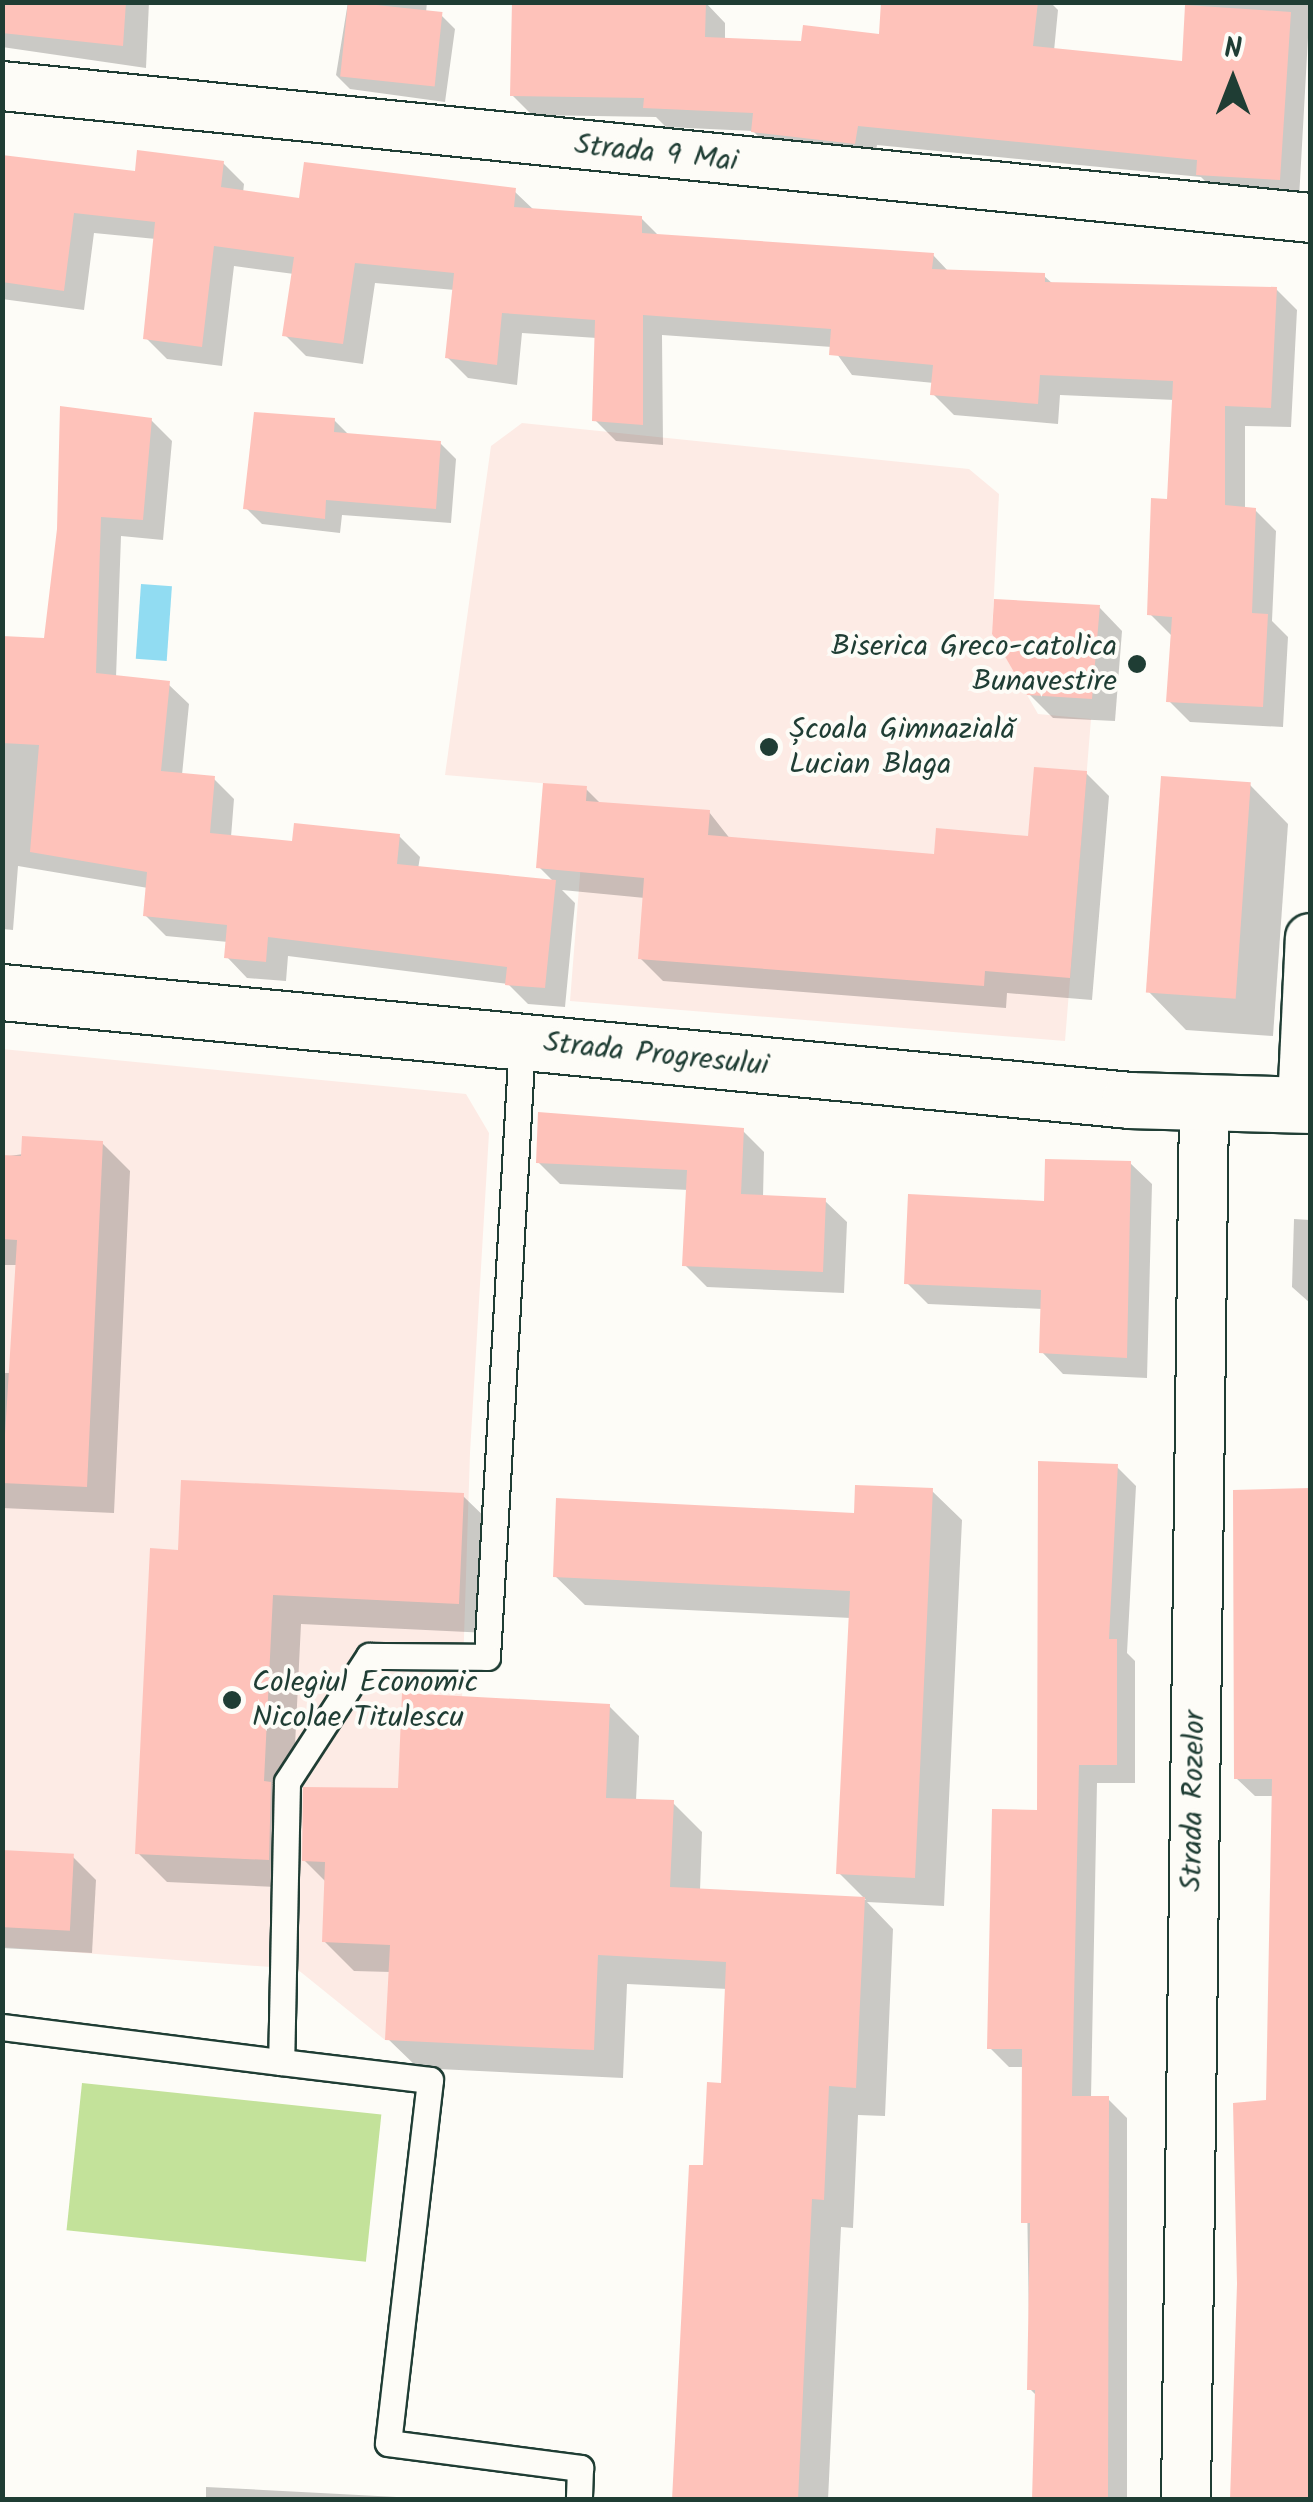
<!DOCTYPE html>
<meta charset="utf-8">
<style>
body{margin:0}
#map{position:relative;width:1313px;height:2502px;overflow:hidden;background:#fdfcf7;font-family:Kalam,sans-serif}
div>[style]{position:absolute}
.built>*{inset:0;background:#fdebe5}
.green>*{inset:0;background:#c3e29a;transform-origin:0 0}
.water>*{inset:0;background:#91dcf2;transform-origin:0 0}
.shadow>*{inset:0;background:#0003}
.building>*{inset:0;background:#fec2ba;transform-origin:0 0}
.roads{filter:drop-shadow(2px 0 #1f3d34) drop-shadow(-2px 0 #1f3d34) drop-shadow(0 2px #1f3d34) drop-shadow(0 -2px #1f3d34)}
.service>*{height:25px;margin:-12.5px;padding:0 12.5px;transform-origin:12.5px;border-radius:12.5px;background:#fdfcf7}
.minor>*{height:48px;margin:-24px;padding:0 24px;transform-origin:24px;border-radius:24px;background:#fdfcf7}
.tertiary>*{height:55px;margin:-27.5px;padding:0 27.5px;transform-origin:27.5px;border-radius:27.5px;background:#fdfcf7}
.dots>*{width:28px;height:28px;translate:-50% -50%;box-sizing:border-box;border:5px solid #fdfcf7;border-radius:50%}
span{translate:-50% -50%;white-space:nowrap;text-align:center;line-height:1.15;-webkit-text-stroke:8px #fdfcf7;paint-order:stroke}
.street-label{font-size:30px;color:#1f3d34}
.poi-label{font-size:30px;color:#1f3d34}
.right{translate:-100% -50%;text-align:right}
.left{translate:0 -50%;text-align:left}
.frame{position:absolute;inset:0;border:5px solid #1f3d34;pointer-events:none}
.north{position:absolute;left:1183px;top:30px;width:100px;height:100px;-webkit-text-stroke:8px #fdfcf7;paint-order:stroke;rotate:0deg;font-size:28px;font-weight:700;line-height:40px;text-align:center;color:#1f3d34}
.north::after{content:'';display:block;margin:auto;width:35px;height:45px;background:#1f3d34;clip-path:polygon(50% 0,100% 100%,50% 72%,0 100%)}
</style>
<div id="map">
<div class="built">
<div style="clip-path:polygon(522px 423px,969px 469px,999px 494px,992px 634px,1038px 714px,1091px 719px,1065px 1041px,570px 1001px,587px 787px,445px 775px,491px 446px)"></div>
<div style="clip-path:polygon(2px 1049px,466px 1094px,489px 1133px,470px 1453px,451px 2037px,385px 2040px,297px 1969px,3px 1947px)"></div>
</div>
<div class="green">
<div style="left:82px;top:2083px;width:301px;height:148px;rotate:6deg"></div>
</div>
<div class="water">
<div style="left:141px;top:584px;width:31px;height:75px;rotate:4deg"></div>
</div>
<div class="shadow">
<div style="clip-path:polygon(2px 2px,149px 2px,146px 68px,2px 47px)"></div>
<div style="clip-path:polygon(348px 2px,427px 2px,426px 13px,441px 15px,455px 29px,445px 102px,350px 89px,336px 75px)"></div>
<div style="clip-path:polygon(883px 2px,1050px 2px,1058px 10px,1054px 51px,1184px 64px,1186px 2px,1310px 2px,1299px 199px,1218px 194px,1201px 177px,877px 145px,874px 163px,773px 151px,753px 131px,666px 127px,656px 117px,532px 115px,512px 95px,706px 3px,725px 23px,725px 40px,803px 44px,882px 36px)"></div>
<div style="clip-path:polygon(2px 157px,137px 174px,223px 163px,244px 184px,243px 193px,301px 201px,514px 191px,535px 211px,641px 218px,659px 236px,933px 255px,949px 272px,1044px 276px,1053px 284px,1276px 289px,1297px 310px,1291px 427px,1245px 426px,1245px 509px,1255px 510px,1276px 531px,1272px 621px,1288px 637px,1283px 727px,1190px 722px,1169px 701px,1171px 635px,1150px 614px,1169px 502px,1175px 400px,1060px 395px,1058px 424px,954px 415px,933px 394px,934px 383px,852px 375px,832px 347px,662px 335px,663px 445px,616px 441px,595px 420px,597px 338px,522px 333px,517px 385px,468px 378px,447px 357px,455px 290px,375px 283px,363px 364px,306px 356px,285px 335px,294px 274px,234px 266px,222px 366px,167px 359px,146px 338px,156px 239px,94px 233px,84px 310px,2px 299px)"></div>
<div style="clip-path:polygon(151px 420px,172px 441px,163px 540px,121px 536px,116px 678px,168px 684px,189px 704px,182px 775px,214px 779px,234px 799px,231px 837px,294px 843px,399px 836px,420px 857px,418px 869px,554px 882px,539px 867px,586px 789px,602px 805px,709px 812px,731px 840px,936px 856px,1030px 838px,1086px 773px,1109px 796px,1092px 1000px,1007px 993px,1006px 1008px,663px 981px,640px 958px,645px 898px,562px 890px,575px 903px,565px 1007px,528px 1004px,508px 984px,288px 956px,286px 981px,247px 978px,227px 957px,228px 942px,166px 936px,145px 915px,148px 888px,18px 866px,13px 930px,2px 929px,2px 639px,46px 641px,59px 529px)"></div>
<div style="clip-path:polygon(334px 420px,350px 436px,440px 443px,456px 459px,451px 523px,342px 515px,340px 533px,262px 524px,246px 508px)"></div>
<div style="clip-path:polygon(1099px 607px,1122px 631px,1115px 721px,1053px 718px,1029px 694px)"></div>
<div style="clip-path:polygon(1250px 785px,1288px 824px,1273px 1036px,1186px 1030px,1148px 991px)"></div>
<div style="clip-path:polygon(743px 1131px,764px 1152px,763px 1198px,825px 1201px,847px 1222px,844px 1293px,707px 1287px,685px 1265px,689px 1190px,560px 1184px,538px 1162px)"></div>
<div style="clip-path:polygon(102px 1143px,130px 1171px,114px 1513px,2px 1508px,2px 1373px,13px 1373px,18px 1265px,2px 1265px,2px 1157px)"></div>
<div style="clip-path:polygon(1130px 1163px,1152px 1184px,1147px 1378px,1063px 1374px,1042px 1352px,1043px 1309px,928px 1304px,907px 1283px)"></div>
<div style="clip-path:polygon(1294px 1219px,1310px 1220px,1310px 1303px,1292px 1287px)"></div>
<div style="clip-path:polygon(1117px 1467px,1136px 1486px,1127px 1653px,1135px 1661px,1135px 1783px,1097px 1783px,1091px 2099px,1108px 2099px,1127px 2118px,1127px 2500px,1034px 2500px,1037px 2396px,1030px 2389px,1025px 2067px,1009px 2067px,990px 2048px)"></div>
<div style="clip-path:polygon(932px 1491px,962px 1520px,944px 1906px,867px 1902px,893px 1929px,885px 2116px,858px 2115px,853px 2228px,841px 2227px,828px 2500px,675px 2500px,723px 2086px,728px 1989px,627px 1984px,623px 2078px,418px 2068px,388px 2039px,391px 1972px,354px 1971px,324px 1941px,327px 1883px,304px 1860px,400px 1790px,609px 1706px,639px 1736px,636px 1801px,673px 1803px,702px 1832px,700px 1891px,866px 1900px,839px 1873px,851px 1618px,585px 1605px,555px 1576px,856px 1515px)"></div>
<div style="clip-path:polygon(1310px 1491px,1310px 2500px,1233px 2500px,1269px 2103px,1275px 1796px,1255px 1796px,1236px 1778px,1235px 1492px)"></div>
<div style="clip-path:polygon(463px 1496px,493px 1525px,488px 1633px,301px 1624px,292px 1807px,299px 1814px,298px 1888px,167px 1882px,138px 1853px,180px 1553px)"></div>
<div style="clip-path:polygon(2px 1853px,73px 1857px,96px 1880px,92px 1953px,2px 1948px)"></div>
<div style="clip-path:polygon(206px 2487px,454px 2500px,206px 2500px)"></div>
</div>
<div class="building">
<div style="clip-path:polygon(2px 2px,126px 2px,123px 46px,2px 33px)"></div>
<div style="left:348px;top:2px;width:95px;height:75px;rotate:6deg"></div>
<div style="clip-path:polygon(512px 2px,706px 2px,705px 37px,801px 41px,803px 25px,879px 34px,881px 2px,1038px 2px,1033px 46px,1182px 61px,1185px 5px,1291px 12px,1280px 180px,1196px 175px,1197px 160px,858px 126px,855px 144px,751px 132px,753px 113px,643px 108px,644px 98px,510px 96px)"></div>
<div style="clip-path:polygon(137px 150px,224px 161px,221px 187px,299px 198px,304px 162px,516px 188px,514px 207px,642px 216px,642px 233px,934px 253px,932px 269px,1045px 273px,1045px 282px,1277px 287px,1271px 408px,1225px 406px,1225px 505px,1256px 508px,1252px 613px,1268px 614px,1263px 707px,1166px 702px,1172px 617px,1147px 615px,1151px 498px,1167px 499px,1173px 381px,1040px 375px,1038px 404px,930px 395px,933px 365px,829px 355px,831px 329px,643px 315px,643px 425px,592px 421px,595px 320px,502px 313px,497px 365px,445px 358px,454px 273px,355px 263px,343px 344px,282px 336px,294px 257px,214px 246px,202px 347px,143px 339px,155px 222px,74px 213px,64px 291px,2px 282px,2px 155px,135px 171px)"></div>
<div style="clip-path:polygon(60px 406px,152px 418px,143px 520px,101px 517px,96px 673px,170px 681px,161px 771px,215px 776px,210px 833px,292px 841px,294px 823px,400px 834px,397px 864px,556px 880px,545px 988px,505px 985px,507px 967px,268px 937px,266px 962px,224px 958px,227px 925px,143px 916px,147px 872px,30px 852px,39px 745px,2px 743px,2px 636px,44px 638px,57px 529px)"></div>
<div style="clip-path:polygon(254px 412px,335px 418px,334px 432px,441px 441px,436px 509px,326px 500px,325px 519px,243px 509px)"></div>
<div style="clip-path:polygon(994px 599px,1100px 605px,1092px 699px,1027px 695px,992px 634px)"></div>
<div style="clip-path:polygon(1034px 767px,1087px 771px,1070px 978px,985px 971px,984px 986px,638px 959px,644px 878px,536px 868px,543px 783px,587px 786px,586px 801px,710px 810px,708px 835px,934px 854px,936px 828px,1028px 836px)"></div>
<div style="left:1161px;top:776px;width:90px;height:217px;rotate:4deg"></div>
<div style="clip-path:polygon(538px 1112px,744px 1128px,741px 1194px,826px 1198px,823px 1272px,682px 1266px,687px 1170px,536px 1163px)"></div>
<div style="clip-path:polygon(22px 1136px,103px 1141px,87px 1487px,2px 1483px,17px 1240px,2px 1239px,2px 1155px,21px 1156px)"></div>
<div style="clip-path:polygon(1045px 1159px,1131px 1161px,1127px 1358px,1039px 1353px,1041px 1290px,904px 1284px,908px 1194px,1044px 1201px)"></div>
<div style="clip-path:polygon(1038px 1461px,1118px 1464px,1109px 1639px,1117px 1639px,1117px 1765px,1079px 1765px,1072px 2096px,1109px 2096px,1108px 2500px,1032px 2500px,1035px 2390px,1027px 2390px,1030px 2223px,1021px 2223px,1022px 2049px,987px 2049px,992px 1809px,1037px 1810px)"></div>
<div style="clip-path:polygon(181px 1480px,464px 1493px,459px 1604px,273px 1595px,264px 1781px,271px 1782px,269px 1860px,135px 1854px,150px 1548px,178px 1550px)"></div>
<div style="clip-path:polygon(855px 1485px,933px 1488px,915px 1878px,836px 1874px,850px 1591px,553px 1577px,556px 1498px,854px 1513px)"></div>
<div style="clip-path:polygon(1310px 1488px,1310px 2500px,1230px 2500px,1237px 2284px,1233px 2103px,1266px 2100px,1272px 1779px,1234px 1779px,1233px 1490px)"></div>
<div style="clip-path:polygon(402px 1693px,610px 1704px,606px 1798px,674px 1800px,670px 1887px,865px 1897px,856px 2088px,829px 2086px,824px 2200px,812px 2199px,798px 2500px,672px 2500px,689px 2165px,703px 2165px,707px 2082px,721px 2083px,726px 1962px,598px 1955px,594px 2050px,385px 2040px,390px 1945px,322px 1942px,325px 1862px,302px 1861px,303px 1787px,398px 1788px)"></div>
<div style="left:2px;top:1850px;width:72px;height:77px;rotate:3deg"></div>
</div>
<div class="roads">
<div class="service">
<div style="left:522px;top:1042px;width:616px;rotate:93.26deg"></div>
<div style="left:487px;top:1657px;width:118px;rotate:-179.5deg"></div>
<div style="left:369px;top:1656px;width:150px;rotate:123.1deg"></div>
<div style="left:287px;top:1782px;width:280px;rotate:91.2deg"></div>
<div style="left:281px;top:2062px;width:150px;rotate:6.9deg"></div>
<div style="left:430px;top:2080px;width:365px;rotate:96.6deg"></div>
<div style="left:388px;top:2443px;width:194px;rotate:7.4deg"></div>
<div style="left:580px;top:2468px;width:32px;rotate:92deg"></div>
<div style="left:2px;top:2027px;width:281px;rotate:7.2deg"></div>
</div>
<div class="minor">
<div style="left:2px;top:86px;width:1315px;rotate:5.76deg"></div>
<div style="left:1302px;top:1105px;width:167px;rotate:-87.3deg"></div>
<div style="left:1186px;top:2500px;width:1398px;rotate:-89.26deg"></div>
</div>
<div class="tertiary">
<div style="left:2px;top:992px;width:1132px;rotate:5.47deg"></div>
<div style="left:1129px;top:1100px;width:181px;rotate:1.6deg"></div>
</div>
</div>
<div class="dots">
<div style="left:1137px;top:664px;background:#1f3d34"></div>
<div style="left:769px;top:747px;background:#1f3d34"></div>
<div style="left:232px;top:1700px;background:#1f3d34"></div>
</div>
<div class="street-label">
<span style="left:656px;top:154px;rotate:6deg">Strada 9 Mai</span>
<span style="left:656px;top:1055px;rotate:6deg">Strada Progresului</span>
<span style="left:1194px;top:1801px;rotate:-89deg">Strada Rozelor</span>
</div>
<div class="poi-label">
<span class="right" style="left:1117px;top:664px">Biserica Greco-catolica<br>Bunavestire</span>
<span class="left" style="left:789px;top:747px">Școala Gimnazială<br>Lucian Blaga</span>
<span class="left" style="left:252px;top:1700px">Colegiul Economic<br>Nicolae Titulescu</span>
</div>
<div class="frame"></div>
<div class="north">N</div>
</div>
